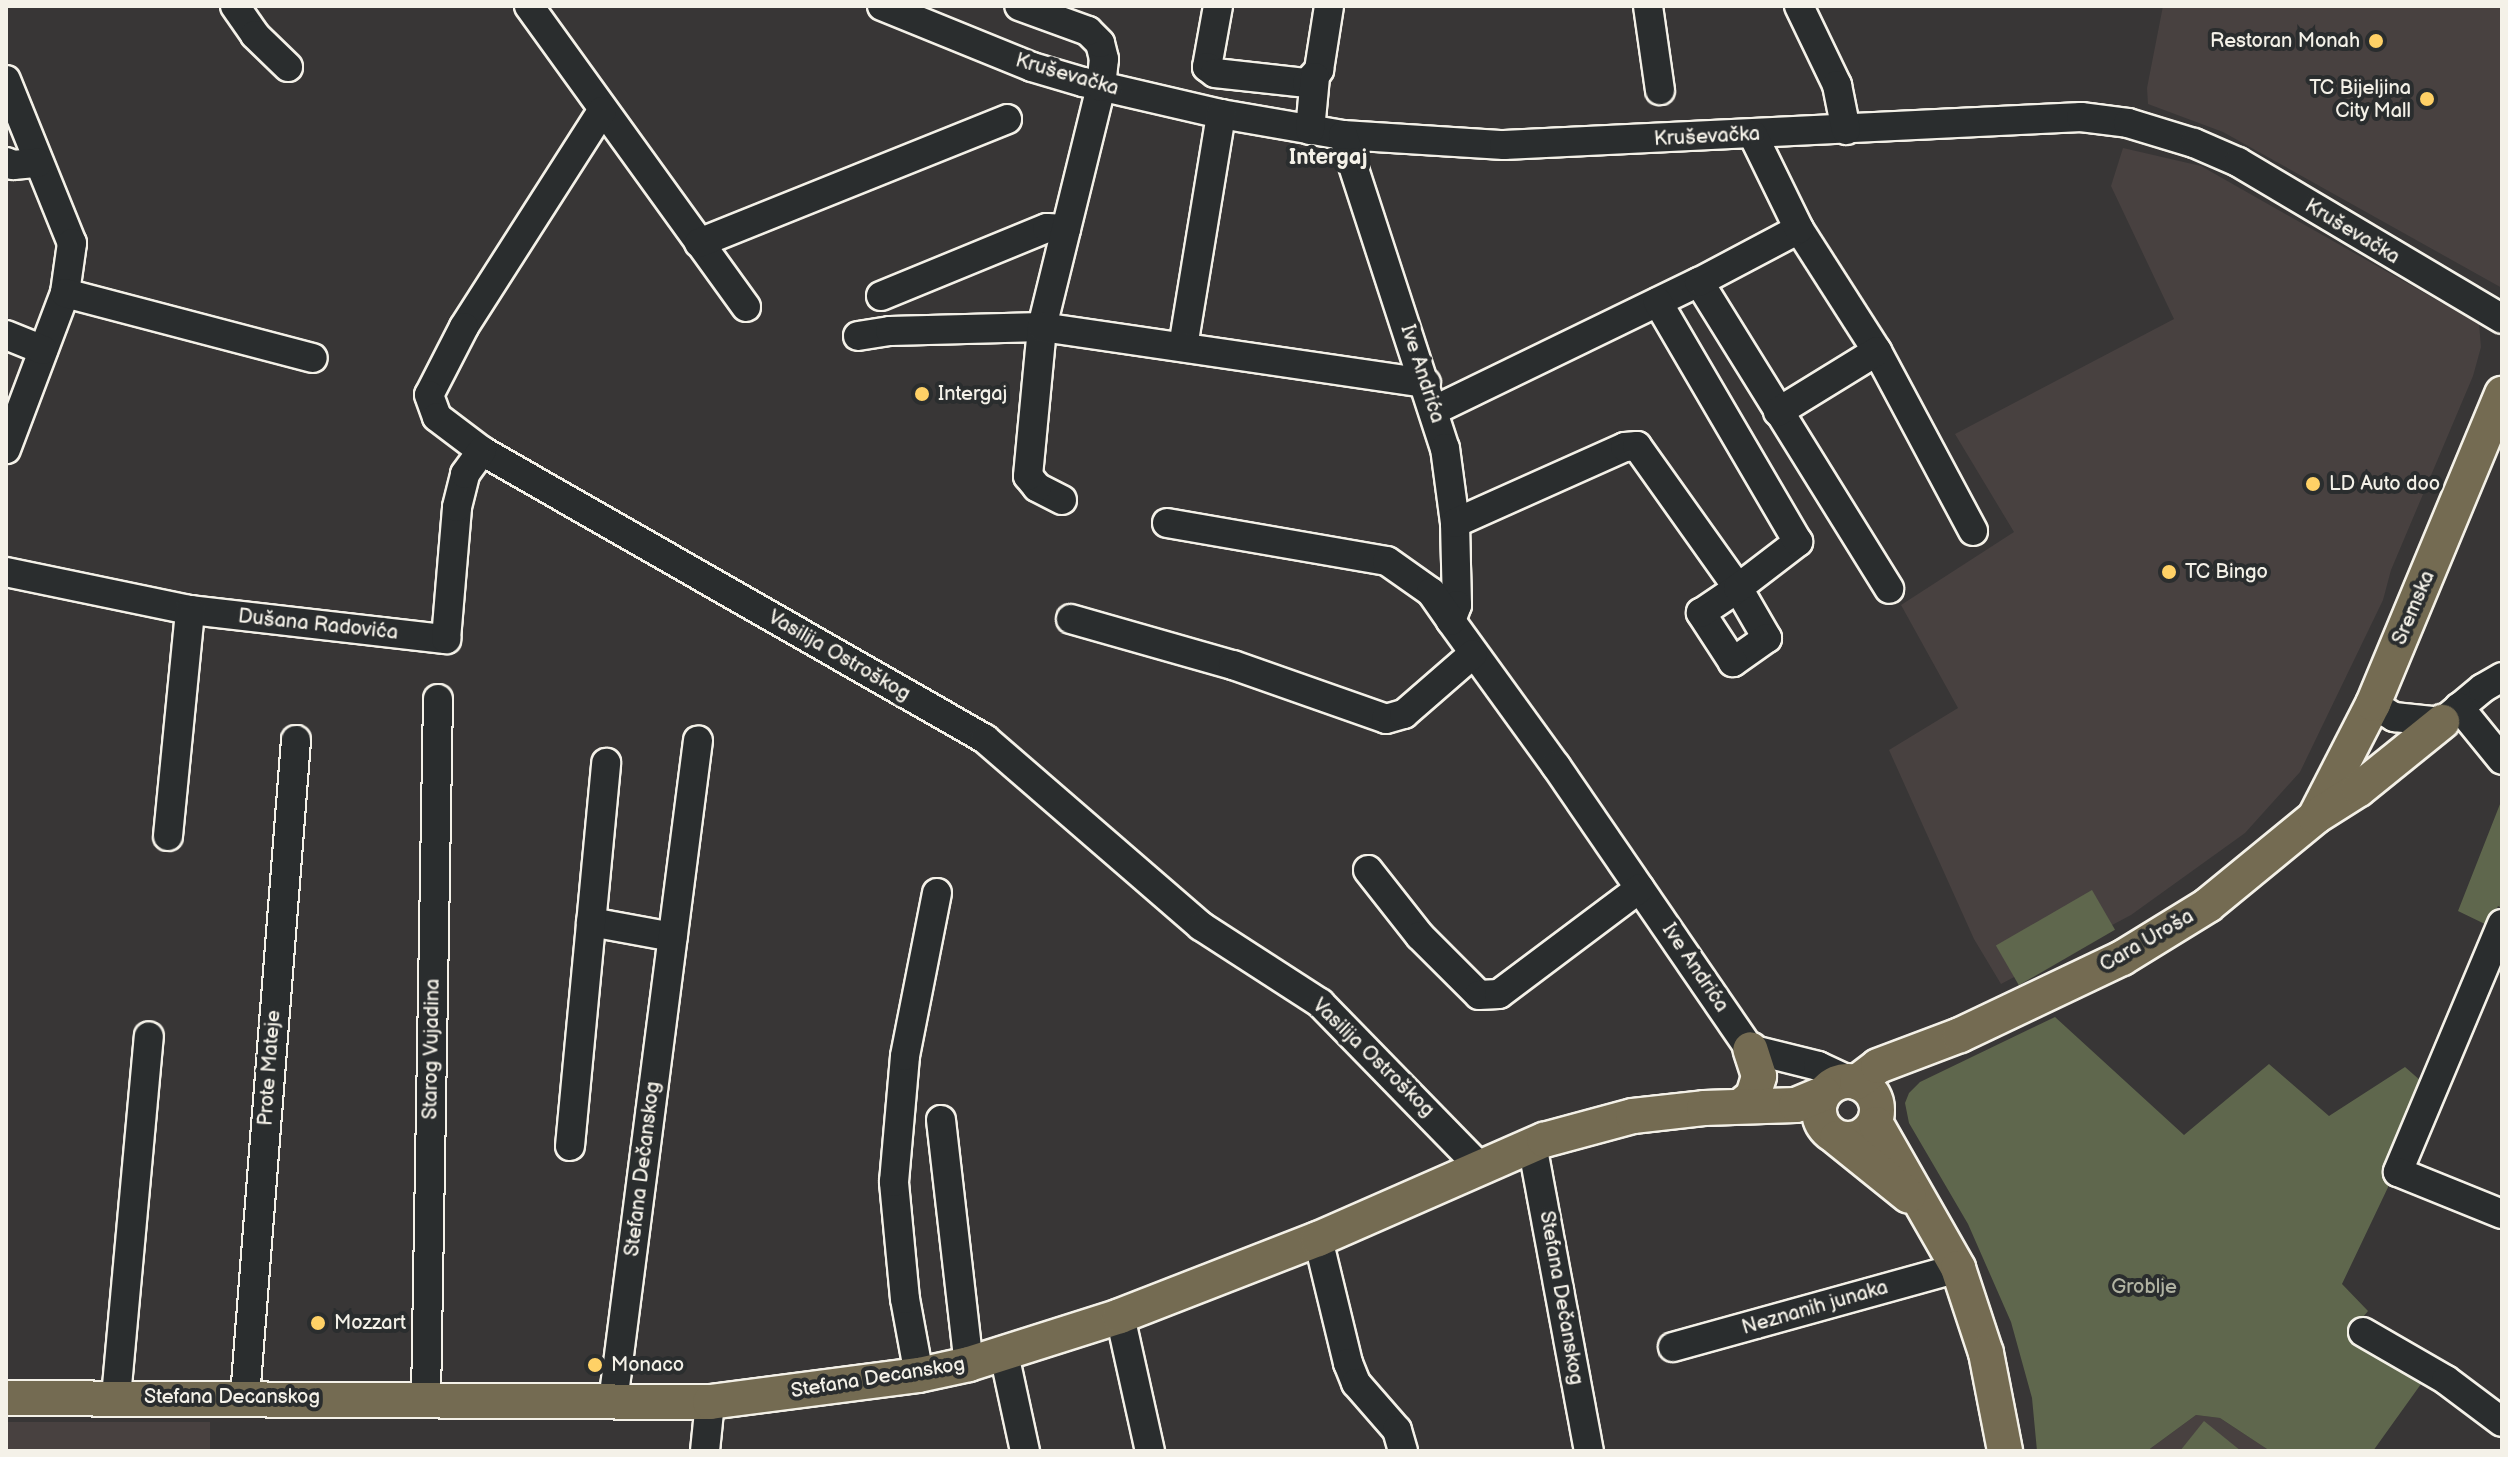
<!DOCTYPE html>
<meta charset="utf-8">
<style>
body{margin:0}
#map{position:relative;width:2508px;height:1457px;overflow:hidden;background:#383636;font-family:"Balsamiq Sans",sans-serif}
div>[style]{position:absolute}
.built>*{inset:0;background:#484140;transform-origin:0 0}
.green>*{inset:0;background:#5f674d;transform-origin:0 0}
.roads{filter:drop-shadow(2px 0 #f4f1e8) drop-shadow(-2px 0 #f4f1e8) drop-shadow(0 2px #f4f1e8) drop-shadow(0 -2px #f4f1e8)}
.minor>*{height:28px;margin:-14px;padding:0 14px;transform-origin:14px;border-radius:14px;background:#2a2d2e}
.major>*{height:34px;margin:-17px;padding:0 17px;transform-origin:17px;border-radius:17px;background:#746b52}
.major>.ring{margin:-17px;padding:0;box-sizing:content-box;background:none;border:34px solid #746b52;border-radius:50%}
.dots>*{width:22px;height:22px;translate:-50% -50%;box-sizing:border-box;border:4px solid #2a2d2e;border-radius:50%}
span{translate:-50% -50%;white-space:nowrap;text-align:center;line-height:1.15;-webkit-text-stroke:8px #2a2d2e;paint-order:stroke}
.poi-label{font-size:20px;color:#f4f1e8}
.right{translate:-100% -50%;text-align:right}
.left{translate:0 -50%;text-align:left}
.street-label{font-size:20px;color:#f4f1e8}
.park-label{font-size:20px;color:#b1b3a2}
.neighbourhood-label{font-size:22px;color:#f4f1e8;font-weight:700}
.frame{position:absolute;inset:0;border:8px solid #f4f1e8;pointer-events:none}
</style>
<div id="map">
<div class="built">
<div style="clip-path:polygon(2163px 6px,2502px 6px,2502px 288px,2223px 132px,2148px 104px,2147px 88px)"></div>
<div style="clip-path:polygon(2123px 148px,2201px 166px,2479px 324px,2481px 347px,2473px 376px,2391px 570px,2383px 600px,2300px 772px,2245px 833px,2131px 915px,2001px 984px,1974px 939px,1889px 750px,1958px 708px,1901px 605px,2014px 532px,1955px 434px,2174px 319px,2111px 186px)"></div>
<div style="clip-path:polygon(2196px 1415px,2220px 1418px,2270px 1451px,2147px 1451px)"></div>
<div style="left:6px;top:1422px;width:204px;height:29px"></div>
</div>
<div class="green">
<div style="clip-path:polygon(2502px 799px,2502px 908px,2498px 906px,2489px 926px,2458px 911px)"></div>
<div style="left:2092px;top:890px;width:46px;height:111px;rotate:60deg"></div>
<div style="clip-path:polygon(2055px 1017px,2184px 1135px,2269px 1064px,2329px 1116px,2405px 1067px,2421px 1081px,2391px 1181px,2342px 1284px,2368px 1311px,2349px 1334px,2421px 1384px,2373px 1451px,2270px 1451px,2220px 1418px,2196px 1415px,2147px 1451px,2037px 1451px,2032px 1398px,2011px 1322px,1968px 1224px,1909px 1123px,1905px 1103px,1909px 1093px,1920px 1082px)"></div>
<div style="clip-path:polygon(2204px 1421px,2241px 1451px,2180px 1451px)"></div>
</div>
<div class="roads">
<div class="minor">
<div style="left:235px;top:6px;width:35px;rotate:55deg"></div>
<div style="left:255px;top:35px;width:46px;rotate:44.1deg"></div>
<div style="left:529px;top:6px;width:371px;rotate:54.2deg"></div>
<div style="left:882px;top:6px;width:162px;rotate:22.1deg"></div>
<div style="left:1032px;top:67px;width:53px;rotate:16.4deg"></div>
<div style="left:1083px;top:82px;width:142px;rotate:13.1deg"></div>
<div style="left:1221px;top:114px;width:124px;rotate:9.8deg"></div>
<div style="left:1343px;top:135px;width:161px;rotate:3.6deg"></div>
<div style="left:1504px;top:145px;width:578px;rotate:-2.78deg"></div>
<div style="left:2081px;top:117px;width:47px;rotate:7.3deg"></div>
<div style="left:2128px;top:123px;width:69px;rotate:16.9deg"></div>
<div style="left:2194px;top:143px;width:48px;rotate:23.4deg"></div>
<div style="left:2238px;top:162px;width:307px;rotate:30.7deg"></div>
<div style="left:1218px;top:6px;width:62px;rotate:100.2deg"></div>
<div style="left:1207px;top:67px;width:10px;rotate:37deg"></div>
<div style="left:1215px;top:73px;width:93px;rotate:6.2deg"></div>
<div style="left:1307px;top:83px;width:18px;rotate:-47deg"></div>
<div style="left:1319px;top:70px;width:65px;rotate:-81.1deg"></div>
<div style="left:1648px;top:6px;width:85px;rotate:81.9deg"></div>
<div style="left:1799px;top:6px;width:88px;rotate:64.3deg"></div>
<div style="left:1837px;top:85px;width:46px;rotate:78.7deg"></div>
<div style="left:6px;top:80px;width:176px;rotate:68deg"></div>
<div style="left:72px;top:243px;width:50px;rotate:98deg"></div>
<div style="left:65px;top:293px;width:167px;rotate:110.7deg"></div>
<div style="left:602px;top:111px;width:256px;rotate:122.6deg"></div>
<div style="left:464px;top:327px;width:76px;rotate:117.2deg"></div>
<div style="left:429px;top:395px;width:23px;rotate:70deg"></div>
<div style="left:437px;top:417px;width:56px;rotate:37.1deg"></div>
<div style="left:482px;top:451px;width:580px;rotate:29.79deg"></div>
<div style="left:985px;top:739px;width:286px;rotate:40.9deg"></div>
<div style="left:1201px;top:926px;width:142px;rotate:32.9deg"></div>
<div style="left:1320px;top:1003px;width:229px;rotate:45.7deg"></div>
<div style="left:1310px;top:130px;width:53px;rotate:-84.6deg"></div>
<div style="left:1343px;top:135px;width:329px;rotate:72deg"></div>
<div style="left:1445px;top:448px;width:76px;rotate:82.4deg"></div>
<div style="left:1455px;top:523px;width:82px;rotate:88.6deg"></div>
<div style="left:1457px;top:605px;width:17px;rotate:111deg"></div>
<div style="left:1451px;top:621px;width:179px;rotate:54.1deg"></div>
<div style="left:1556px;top:766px;width:343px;rotate:55.6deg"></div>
<div style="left:1750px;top:1049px;width:70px;rotate:14deg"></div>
<div style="left:1818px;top:1066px;width:35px;rotate:25deg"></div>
<div style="left:6px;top:162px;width:8px;rotate:23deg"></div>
<div style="left:13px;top:165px;width:25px;rotate:-5deg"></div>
<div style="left:1799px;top:229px;width:145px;rotate:57.4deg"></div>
<div style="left:1877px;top:351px;width:204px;rotate:61.9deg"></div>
<div style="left:699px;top:243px;width:332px;rotate:-21.9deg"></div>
<div style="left:1699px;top:282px;width:361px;rotate:58.2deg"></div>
<div style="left:65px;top:293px;width:256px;rotate:14.7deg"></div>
<div style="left:881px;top:296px;width:179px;rotate:-22.3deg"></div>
<div style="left:1047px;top:228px;width:19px;rotate:3deg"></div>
<div style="left:6px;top:335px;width:40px;rotate:22deg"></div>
<div style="left:858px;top:336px;width:32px;rotate:-9deg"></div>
<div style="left:890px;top:331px;width:152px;rotate:-1.5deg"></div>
<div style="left:1042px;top:327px;width:247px;rotate:-76.2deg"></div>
<div style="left:1101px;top:87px;width:28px;rotate:-84deg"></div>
<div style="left:1104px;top:59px;width:16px;rotate:-104deg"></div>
<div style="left:1100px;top:43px;width:17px;rotate:-135deg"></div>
<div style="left:1088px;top:31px;width:73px;rotate:-160.1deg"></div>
<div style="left:1183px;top:347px;width:236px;rotate:-80.7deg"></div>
<div style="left:1435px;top:410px;width:293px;rotate:-25.9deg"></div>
<div style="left:1699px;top:282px;width:113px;rotate:-27.9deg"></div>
<div style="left:1799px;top:229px;width:105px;rotate:-116.1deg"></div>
<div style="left:1778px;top:412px;width:116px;rotate:-31.6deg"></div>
<div style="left:1062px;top:500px;width:28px;rotate:-153deg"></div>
<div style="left:1037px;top:487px;width:14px;rotate:-129deg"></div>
<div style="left:1028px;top:476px;width:150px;rotate:-84.6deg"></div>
<div style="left:1042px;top:327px;width:388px;rotate:8.3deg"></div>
<div style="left:1167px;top:523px;width:223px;rotate:9.8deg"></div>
<div style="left:1387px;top:561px;width:54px;rotate:35.2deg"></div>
<div style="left:1431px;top:592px;width:35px;rotate:55deg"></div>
<div style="left:1455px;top:523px;width:186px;rotate:-24.1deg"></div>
<div style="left:1625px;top:447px;width:12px;rotate:-5deg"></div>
<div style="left:1637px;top:446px;width:174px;rotate:54.6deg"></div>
<div style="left:1738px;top:588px;width:58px;rotate:59.9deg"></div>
<div style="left:1767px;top:638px;width:42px;rotate:144.8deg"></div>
<div style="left:1733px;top:662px;width:59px;rotate:-123.1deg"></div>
<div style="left:1701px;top:613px;width:45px;rotate:-34deg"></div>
<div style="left:1738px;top:588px;width:76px;rotate:-37.5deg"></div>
<div style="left:1798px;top:542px;width:278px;rotate:-120.3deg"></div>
<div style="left:6px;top:572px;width:188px;rotate:11.7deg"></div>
<div style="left:190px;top:610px;width:258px;rotate:6.5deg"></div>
<div style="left:446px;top:639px;width:132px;rotate:-85.2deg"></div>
<div style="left:457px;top:507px;width:34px;rotate:-76deg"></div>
<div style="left:465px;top:474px;width:29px;rotate:-54deg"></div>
<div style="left:1071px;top:619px;width:168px;rotate:15.9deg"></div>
<div style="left:1233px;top:665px;width:162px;rotate:19.4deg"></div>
<div style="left:1386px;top:719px;width:19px;rotate:-16deg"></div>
<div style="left:1404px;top:714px;width:91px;rotate:-41deg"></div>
<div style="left:2373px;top:704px;width:25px;rotate:32deg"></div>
<div style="left:2394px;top:717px;width:48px;rotate:5.9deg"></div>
<div style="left:2442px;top:722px;width:53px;rotate:-39.7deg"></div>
<div style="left:2483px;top:688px;width:22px;rotate:-30deg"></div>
<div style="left:2459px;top:707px;width:68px;rotate:50.9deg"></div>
<div style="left:168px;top:836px;width:227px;rotate:-84.4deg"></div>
<div style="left:1368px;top:870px;width:84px;rotate:51.8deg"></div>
<div style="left:1420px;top:936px;width:83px;rotate:45deg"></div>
<div style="left:1479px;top:995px;width:20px;rotate:-3deg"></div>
<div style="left:1499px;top:994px;width:176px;rotate:-36.9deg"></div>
<div style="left:591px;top:922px;width:83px;rotate:10.4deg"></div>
<div style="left:2502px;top:924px;width:269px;rotate:112.8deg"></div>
<div style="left:2398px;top:1172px;width:112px;rotate:22deg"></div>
<div style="left:941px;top:1120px;width:246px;rotate:83.5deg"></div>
<div style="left:1532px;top:1144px;width:312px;rotate:79.5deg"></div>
<div style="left:570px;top:1146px;width:385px;rotate:-84.6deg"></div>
<div style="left:1318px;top:1239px;width:128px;rotate:76.4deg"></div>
<div style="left:1348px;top:1363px;width:22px;rotate:68deg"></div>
<div style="left:1356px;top:1383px;width:62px;rotate:48.9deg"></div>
<div style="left:1397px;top:1430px;width:22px;rotate:74deg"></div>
<div style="left:1120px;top:1316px;width:138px;rotate:77.5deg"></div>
<div style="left:2363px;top:1332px;width:96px;rotate:30deg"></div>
<div style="left:2446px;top:1380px;width:70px;rotate:36.9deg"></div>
<div style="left:1673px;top:1347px;width:296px;rotate:-15.5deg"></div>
<div style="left:1004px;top:1354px;width:99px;rotate:77.8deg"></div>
<div style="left:919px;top:1375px;width:77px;rotate:-100.4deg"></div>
<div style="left:905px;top:1299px;width:118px;rotate:-95.4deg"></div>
<div style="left:894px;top:1182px;width:126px;rotate:-85deg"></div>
<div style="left:905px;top:1056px;width:166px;rotate:-78.9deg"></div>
<div style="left:116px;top:1397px;width:362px;rotate:-84.8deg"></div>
<div style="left:245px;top:1397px;width:659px;rotate:-85.56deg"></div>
<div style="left:426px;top:1399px;width:700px;rotate:-89.02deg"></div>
<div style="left:613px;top:1402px;width:667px;rotate:-82.68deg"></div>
<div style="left:705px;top:1451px;width:49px;rotate:-84.2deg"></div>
</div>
<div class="major">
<div style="left:2317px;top:813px;width:123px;rotate:-62.8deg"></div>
<div style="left:2373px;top:704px;width:336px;rotate:-67.4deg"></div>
<div class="ring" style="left:1819px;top:1081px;width:24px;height:24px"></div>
<div style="left:1857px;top:1082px;width:26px;rotate:-37deg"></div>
<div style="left:1878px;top:1066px;width:88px;rotate:-20.7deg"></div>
<div style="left:1960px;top:1035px;width:179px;rotate:-25.4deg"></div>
<div style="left:2122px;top:958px;width:101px;rotate:-31.6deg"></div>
<div style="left:2208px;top:905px;width:139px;rotate:-39.4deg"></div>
<div style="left:2315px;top:817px;width:52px;rotate:-32.5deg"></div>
<div style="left:2359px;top:789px;width:107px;rotate:-38.9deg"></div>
<div style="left:1741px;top:1106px;width:16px;rotate:-40deg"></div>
<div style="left:1753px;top:1096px;width:21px;rotate:-73deg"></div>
<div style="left:1759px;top:1076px;width:28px;rotate:-108deg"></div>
<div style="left:1876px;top:1124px;width:166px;rotate:60.3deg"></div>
<div style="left:1958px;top:1268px;width:89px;rotate:71.8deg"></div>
<div style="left:1986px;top:1353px;width:100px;rotate:79deg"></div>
<div style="left:1837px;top:1138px;width:92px;rotate:38.9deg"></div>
<div style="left:6px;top:1398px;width:704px;rotate:0.33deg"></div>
<div style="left:710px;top:1402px;width:211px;rotate:-7.4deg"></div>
<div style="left:919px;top:1375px;width:51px;rotate:-12.4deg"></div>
<div style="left:969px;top:1364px;width:158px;rotate:-17.6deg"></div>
<div style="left:1120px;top:1316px;width:212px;rotate:-21.3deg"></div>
<div style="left:1318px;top:1239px;width:247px;rotate:-23.7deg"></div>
<div style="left:1544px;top:1140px;width:92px;rotate:-15.1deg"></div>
<div style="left:1633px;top:1116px;width:71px;rotate:-6.4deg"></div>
<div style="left:1704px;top:1108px;width:92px;rotate:-1.9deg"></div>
<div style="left:1796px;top:1105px;width:30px;rotate:-23deg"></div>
</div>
</div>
<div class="dots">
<div style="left:2376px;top:41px;background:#ffd166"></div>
<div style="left:2427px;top:99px;background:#ffd166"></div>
<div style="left:922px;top:394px;background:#ffd166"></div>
<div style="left:2313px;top:484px;background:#ffd166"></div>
<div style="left:2169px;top:572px;background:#ffd166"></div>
<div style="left:318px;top:1323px;background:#ffd166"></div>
<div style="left:595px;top:1365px;background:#ffd166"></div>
</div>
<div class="poi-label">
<span class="right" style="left:2360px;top:41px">Restoran Monah</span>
<span class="right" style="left:2411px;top:100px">TC Bijeljina<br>City Mall</span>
<span class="left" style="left:938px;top:394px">Intergaj</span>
<span class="left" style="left:2329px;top:484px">LD Auto doo</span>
<span class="left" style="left:2185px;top:572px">TC Bingo</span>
<span class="left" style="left:334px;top:1323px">Mozzart</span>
<span class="left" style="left:611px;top:1365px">Monaco</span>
</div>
<div class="street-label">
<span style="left:1067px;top:75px;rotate:16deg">Kruševačka</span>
<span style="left:1707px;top:137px;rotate:-3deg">Kruševačka</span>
<span style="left:2352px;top:232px;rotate:31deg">Kruševačka</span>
<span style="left:1422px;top:374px;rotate:72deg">Ive Andrića</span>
<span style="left:2414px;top:608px;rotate:-67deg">Sremska</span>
<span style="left:318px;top:625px;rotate:6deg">Dušana Radovića</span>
<span style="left:839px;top:656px;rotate:30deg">Vasilija Ostroškog</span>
<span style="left:2147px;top:941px;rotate:-30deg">Cara Uroša</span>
<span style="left:1695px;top:968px;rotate:56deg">Ive Andrića</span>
<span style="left:432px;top:1049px;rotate:-89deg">Starog Vujadina</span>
<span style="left:1373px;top:1058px;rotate:44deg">Vasilija Ostroškog</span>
<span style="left:270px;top:1068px;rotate:-86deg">Prote Mateje</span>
<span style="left:643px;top:1169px;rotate:-83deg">Stefana Dečanskog</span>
<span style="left:1561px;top:1298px;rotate:80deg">Stefana Dečanskog</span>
<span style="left:1815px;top:1308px;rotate:-16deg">Neznanih junaka</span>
<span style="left:878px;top:1378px;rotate:-9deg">Stefana Decanskog</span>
<span style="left:232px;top:1397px">Stefana Decanskog</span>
</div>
<div class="park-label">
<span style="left:2144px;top:1287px">Groblje</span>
</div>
<div class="neighbourhood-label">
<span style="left:1328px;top:158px">Intergaj</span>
</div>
<div class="frame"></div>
</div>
